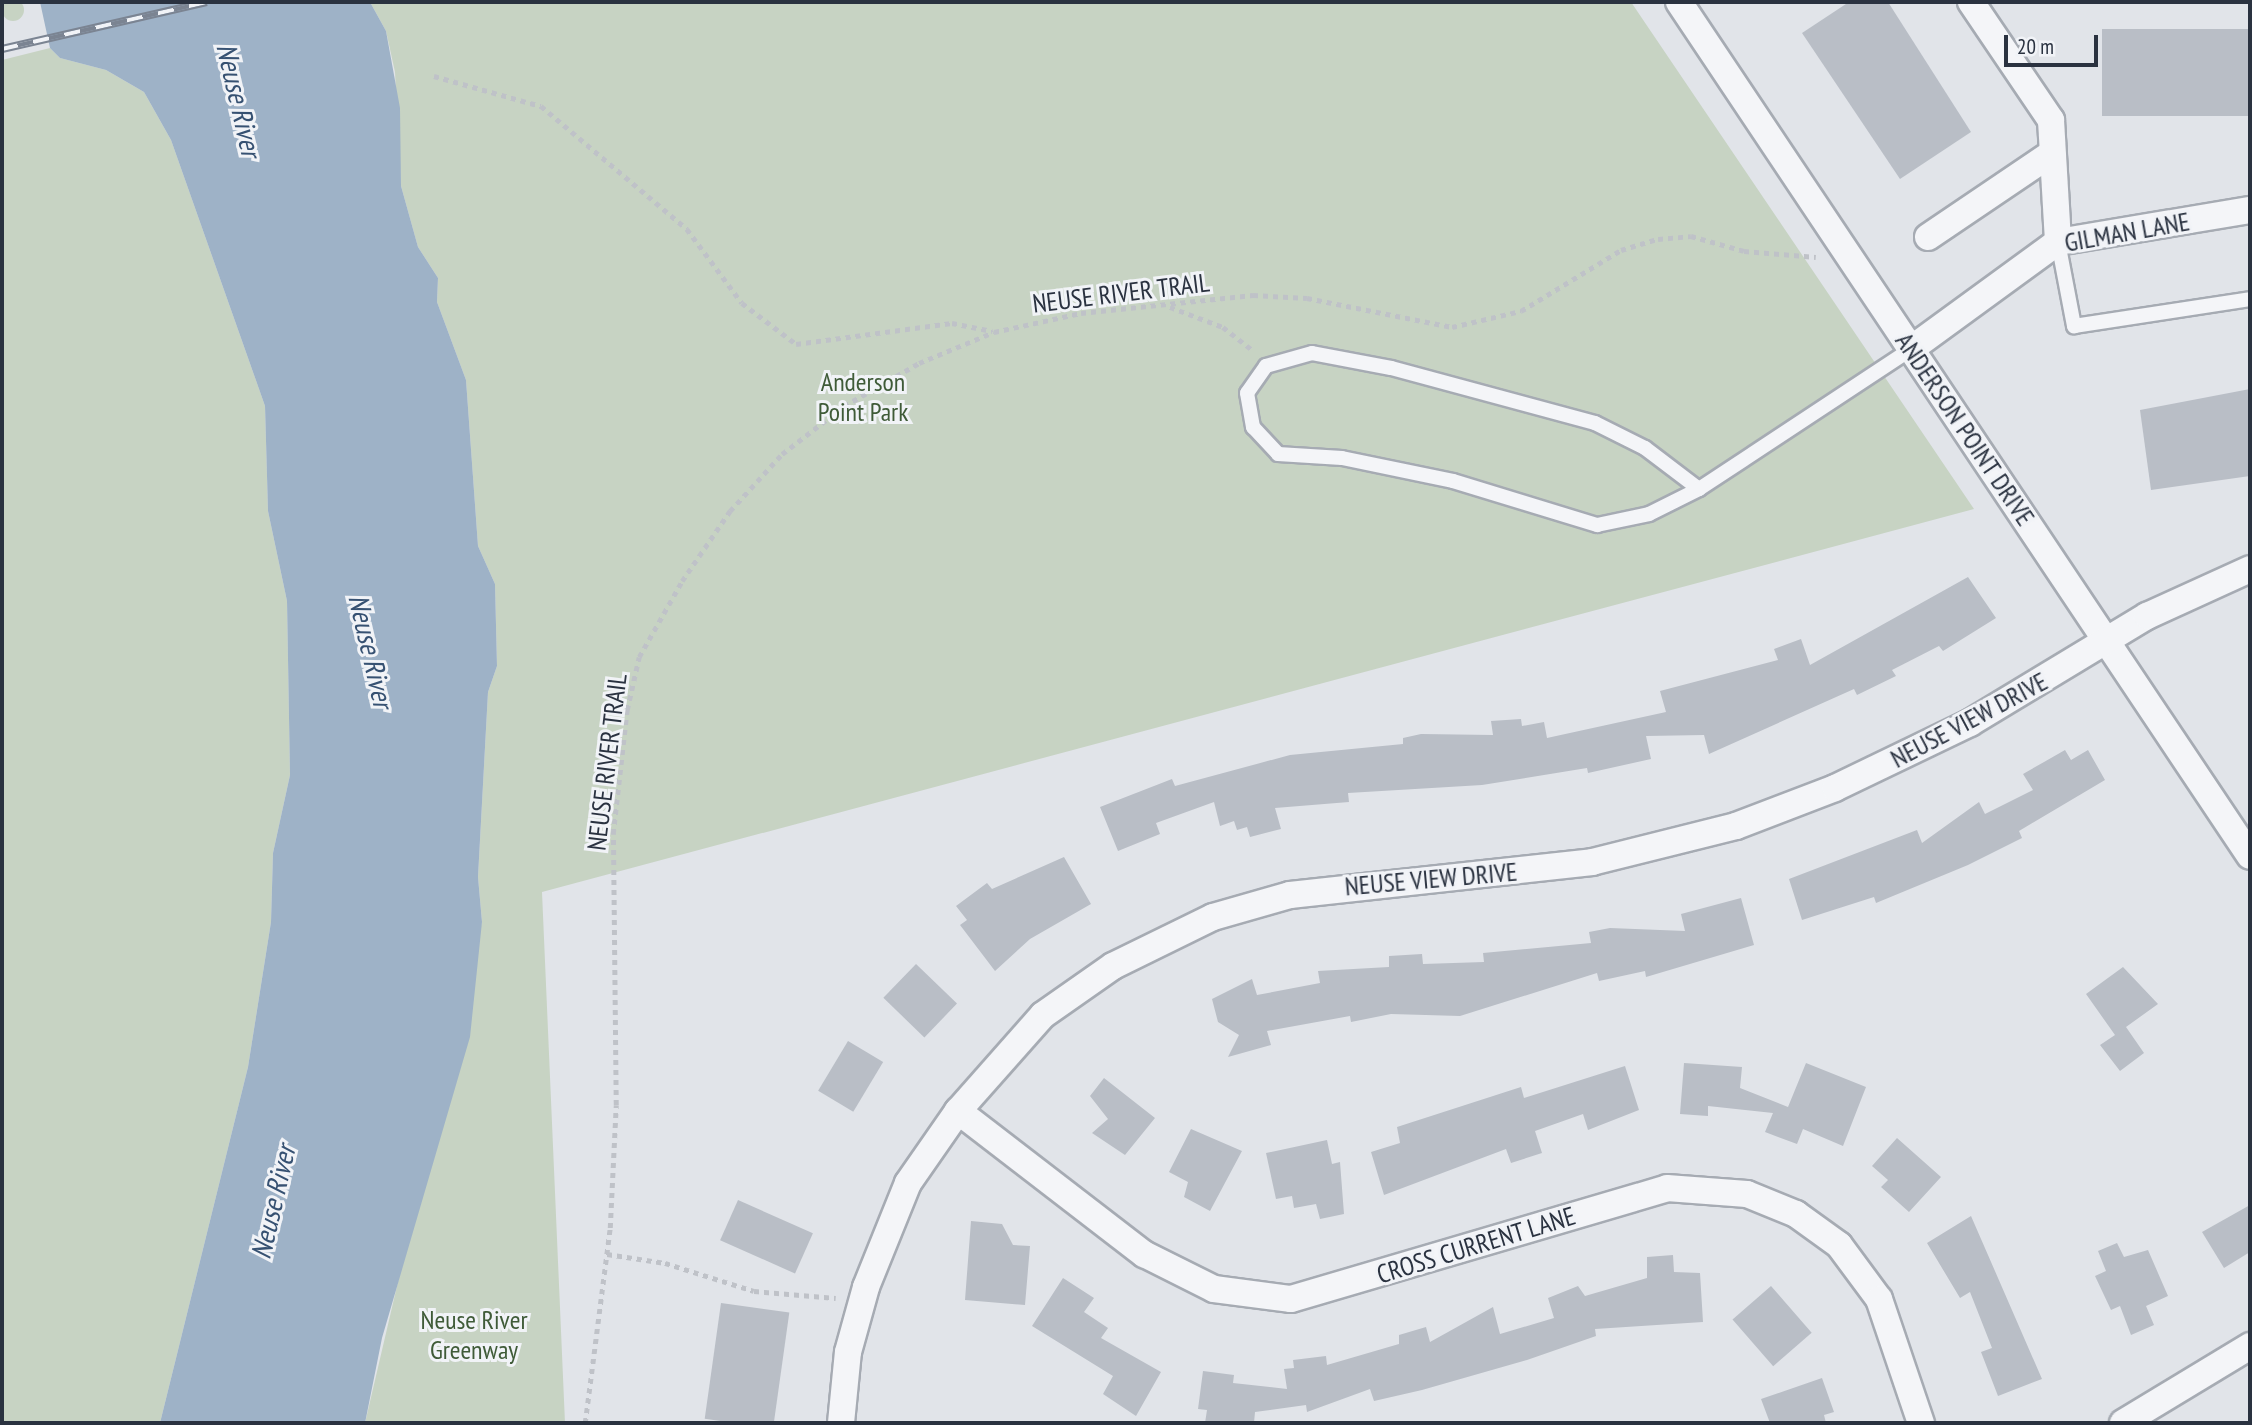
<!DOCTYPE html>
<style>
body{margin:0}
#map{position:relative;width:2252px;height:1425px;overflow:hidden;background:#e1e4e9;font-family:"PT Sans Narrow",sans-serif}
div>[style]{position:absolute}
.green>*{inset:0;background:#c7d3c3}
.round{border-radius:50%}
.water>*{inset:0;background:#9eb2c7}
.building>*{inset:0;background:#b9bec6;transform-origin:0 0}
.path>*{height:4.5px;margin-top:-2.25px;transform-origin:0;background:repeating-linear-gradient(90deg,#bfc2c8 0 5px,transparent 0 10px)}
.roads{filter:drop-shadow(2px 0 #a6abb3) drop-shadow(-2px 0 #a6abb3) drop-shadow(0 2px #a6abb3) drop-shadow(0 -2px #a6abb3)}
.lane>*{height:14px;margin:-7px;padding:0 7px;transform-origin:7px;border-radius:7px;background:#f4f5f8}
.street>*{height:26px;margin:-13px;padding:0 13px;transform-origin:13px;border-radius:13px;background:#f4f5f8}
.rail>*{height:8px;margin-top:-4px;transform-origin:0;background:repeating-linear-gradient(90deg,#f1f3f7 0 16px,#7b8492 0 32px);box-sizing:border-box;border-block:2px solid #7b8492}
span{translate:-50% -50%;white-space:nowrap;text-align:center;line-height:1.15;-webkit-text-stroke:6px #f1f3f7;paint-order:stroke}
.street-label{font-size:26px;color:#2a3240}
.park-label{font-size:26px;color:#3f5b38}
.water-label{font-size:28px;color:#365172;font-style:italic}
.frame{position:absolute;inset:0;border:4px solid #2a3240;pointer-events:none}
.scale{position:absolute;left:2004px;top:35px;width:94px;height:32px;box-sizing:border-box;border:4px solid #2a3240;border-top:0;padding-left:9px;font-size:21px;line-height:24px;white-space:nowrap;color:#2a3240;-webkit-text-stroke:5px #f1f3f7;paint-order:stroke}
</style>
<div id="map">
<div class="green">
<div class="round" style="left:2px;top:-1px;width:22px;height:22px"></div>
<div style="clip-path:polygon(370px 2px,1631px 2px,1974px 509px,542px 892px,565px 1423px,365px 1423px,482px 922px,478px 877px,488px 692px,497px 666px,495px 584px,478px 546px,466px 380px,437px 302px,438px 278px,418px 247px,401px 186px,395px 72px,386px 31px)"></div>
<div style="clip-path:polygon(50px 48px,60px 58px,106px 70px,144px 92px,171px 140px,265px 406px,268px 511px,287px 601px,290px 775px,273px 853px,271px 922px,248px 1067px,160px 1423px,2px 1423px,2px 60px)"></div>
</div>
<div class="water">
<div style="clip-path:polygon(40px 2px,370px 2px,386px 31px,400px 108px,401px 186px,418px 247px,438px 278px,437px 302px,466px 380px,478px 546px,495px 584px,497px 666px,488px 692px,478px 877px,482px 922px,470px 1037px,382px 1338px,365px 1423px,160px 1423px,248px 1067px,271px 922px,273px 853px,290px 775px,287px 601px,268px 511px,265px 406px,171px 140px,144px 92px,106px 70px,60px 58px,50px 48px)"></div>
</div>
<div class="building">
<div style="clip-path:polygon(1849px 2px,1888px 2px,1971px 132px,1900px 179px,1802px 33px)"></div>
<div style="left:2250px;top:29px;width:87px;height:148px;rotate:90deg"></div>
<div style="clip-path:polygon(2250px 389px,2250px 476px,2151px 490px,2140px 410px)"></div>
<div style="clip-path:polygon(1968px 577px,1996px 618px,1943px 651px,1939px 646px,1892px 670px,1896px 676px,1857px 695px,1854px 689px,1709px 754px,1704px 735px,1646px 736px,1651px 759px,1588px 773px,1587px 768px,1482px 785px,1348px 793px,1349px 802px,1275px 808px,1281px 829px,1250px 837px,1247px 827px,1237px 830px,1234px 821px,1220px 826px,1214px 802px,1156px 823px,1160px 834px,1118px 851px,1100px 807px,1172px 779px,1175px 786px,1290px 755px,1403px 744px,1403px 738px,1421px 734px,1493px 735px,1491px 721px,1521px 719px,1522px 726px,1544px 722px,1547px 738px,1666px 712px,1660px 691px,1778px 660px,1774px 649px,1801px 639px,1810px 665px)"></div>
<div style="clip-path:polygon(2065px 750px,2071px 760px,2088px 750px,2105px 780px,2019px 831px,2022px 838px,1968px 865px,1876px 903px,1874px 897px,1802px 920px,1789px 879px,1917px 830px,1922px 843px,1979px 802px,1985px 814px,2033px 790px,2023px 774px)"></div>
<div style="clip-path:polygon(1064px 857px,1091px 904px,1030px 939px,995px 971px,960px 925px,967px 920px,956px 906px,987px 883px,992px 889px)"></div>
<div style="clip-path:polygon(1741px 898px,1754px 945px,1646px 977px,1645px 971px,1599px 981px,1597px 973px,1460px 1016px,1391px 1014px,1351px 1022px,1350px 1016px,1267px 1031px,1271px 1045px,1228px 1057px,1239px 1035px,1218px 1022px,1212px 999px,1252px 979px,1257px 995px,1320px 983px,1318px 971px,1389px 967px,1389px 956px,1422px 954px,1423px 964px,1484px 962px,1483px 953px,1591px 943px,1589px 932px,1610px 928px,1685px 931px,1681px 914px)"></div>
<div style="left:916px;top:964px;width:57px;height:47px;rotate:44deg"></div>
<div style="clip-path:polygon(2123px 967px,2158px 1004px,2126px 1027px,2144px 1053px,2120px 1071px,2100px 1045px,2115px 1035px,2086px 994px)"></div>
<div style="left:848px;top:1041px;width:41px;height:58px;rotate:31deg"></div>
<div style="clip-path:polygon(1684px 1063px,1742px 1067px,1740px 1088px,1788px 1107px,1806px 1063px,1866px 1087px,1843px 1146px,1803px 1129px,1797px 1144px,1765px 1132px,1773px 1113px,1708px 1106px,1708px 1116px,1680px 1114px)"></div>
<div style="clip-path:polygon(1625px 1066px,1639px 1110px,1588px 1130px,1583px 1114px,1535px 1131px,1542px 1153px,1511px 1163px,1506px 1149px,1384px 1195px,1371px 1152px,1400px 1143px,1397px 1127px,1521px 1087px,1524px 1098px)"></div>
<div style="clip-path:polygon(1104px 1078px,1155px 1118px,1125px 1155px,1092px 1133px,1108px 1119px,1090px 1096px)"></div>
<div style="clip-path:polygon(1191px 1129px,1242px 1151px,1210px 1211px,1184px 1197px,1188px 1182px,1169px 1172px)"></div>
<div style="clip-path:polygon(1897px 1138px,1941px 1177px,1909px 1212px,1881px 1187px,1888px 1180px,1872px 1166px)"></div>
<div style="clip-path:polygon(1327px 1140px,1332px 1164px,1340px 1162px,1344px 1214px,1320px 1219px,1316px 1204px,1294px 1208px,1292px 1196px,1276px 1199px,1266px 1153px)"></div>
<div style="left:738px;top:1200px;width:82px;height:44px;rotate:24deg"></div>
<div style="clip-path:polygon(2250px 1205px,2250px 1252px,2224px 1268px,2202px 1232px)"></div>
<div style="clip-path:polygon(1971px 1216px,2042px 1379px,1998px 1396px,1981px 1352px,1992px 1348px,1970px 1292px,1960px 1298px,1927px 1243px)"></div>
<div style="clip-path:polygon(971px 1221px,1002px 1224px,1013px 1245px,1030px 1246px,1025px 1305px,965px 1300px)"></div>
<div style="clip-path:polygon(2117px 1243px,2124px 1257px,2148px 1250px,2168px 1296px,2146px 1306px,2154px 1325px,2131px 1335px,2120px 1306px,2111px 1310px,2095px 1276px,2106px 1271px,2098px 1251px)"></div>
<div style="clip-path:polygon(1673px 1255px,1674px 1272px,1700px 1273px,1703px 1322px,1595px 1329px,1596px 1336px,1527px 1360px,1422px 1390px,1374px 1401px,1370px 1389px,1307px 1412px,1306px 1405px,1255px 1412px,1254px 1423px,1205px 1423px,1207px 1410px,1198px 1409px,1203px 1371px,1234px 1375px,1233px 1383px,1287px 1389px,1284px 1369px,1294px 1368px,1293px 1360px,1326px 1356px,1327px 1365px,1399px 1344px,1399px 1335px,1426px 1327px,1430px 1342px,1493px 1307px,1500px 1334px,1554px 1318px,1548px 1298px,1578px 1286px,1585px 1296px,1647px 1278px,1647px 1257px)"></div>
<div style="clip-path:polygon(1063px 1278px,1094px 1298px,1084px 1312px,1108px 1328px,1101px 1338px,1161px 1372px,1136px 1416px,1103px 1394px,1113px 1376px,1032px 1326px)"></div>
<div style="left:1771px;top:1286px;width:62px;height:51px;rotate:49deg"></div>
<div style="left:721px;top:1303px;width:69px;height:117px;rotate:8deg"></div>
<div style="clip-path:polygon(1822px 1378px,1834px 1412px,1824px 1415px,1826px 1423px,1770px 1423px,1761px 1399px)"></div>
</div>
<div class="path">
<div style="left:434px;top:76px;width:111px;rotate:15.7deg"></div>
<div style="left:541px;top:106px;width:191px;rotate:40.1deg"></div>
<div style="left:687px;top:229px;width:92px;rotate:53.4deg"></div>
<div style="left:742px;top:303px;width:68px;rotate:37.2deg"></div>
<div style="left:796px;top:344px;width:157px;rotate:-7.7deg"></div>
<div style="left:952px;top:323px;width:41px;rotate:11.3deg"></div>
<div style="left:1170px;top:307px;width:57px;rotate:20.7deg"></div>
<div style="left:1223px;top:327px;width:36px;rotate:38deg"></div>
<div style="left:607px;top:1254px;width:59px;rotate:8.8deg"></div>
<div style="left:665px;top:1263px;width:93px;rotate:17.5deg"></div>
<div style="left:754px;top:1291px;width:82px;rotate:4.9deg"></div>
<div style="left:585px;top:1423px;width:197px;rotate:-82.7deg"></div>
<div style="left:610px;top:1228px;width:123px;rotate:-87.2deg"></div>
<div style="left:616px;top:1105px;width:271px;rotate:-90.6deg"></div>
<div style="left:613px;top:834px;width:125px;rotate:-83.6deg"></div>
<div style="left:627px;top:710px;width:54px;rotate:-77.2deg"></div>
<div style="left:639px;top:657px;width:87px;rotate:-60.5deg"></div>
<div style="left:682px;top:581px;width:85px;rotate:-55.6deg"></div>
<div style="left:730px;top:511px;width:77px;rotate:-47.6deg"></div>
<div style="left:782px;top:454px;width:78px;rotate:-37.7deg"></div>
<div style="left:844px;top:406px;width:86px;rotate:-29.8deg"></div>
<div style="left:919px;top:363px;width:81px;rotate:-22.5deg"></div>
<div style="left:994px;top:332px;width:89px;rotate:-12.3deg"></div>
<div style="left:1081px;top:313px;width:173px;rotate:-6deg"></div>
<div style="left:1253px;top:295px;width:54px;rotate:3.2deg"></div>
<div style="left:1307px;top:298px;width:148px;rotate:11.3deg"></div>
<div style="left:1452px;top:327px;width:71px;rotate:-13.1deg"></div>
<div style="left:1521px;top:311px;width:117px;rotate:-31.4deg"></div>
<div style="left:1621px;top:250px;width:39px;rotate:-17deg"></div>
<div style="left:1658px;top:239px;width:33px;rotate:-5deg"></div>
<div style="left:1691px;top:236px;width:55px;rotate:15.8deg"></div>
<div style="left:1744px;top:251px;width:72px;rotate:4.8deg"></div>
</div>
<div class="roads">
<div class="lane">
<div style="left:2058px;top:242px;width:86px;rotate:79.2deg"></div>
<div style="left:2074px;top:326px;width:178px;rotate:-8.7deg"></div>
<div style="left:1699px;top:489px;width:68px;rotate:-142.8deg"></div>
<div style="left:1645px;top:448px;width:56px;rotate:-153.4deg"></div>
<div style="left:1595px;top:423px;width:211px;rotate:-164.9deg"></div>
<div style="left:1391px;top:368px;width:80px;rotate:-169.2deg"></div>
<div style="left:1312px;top:353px;width:48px;rotate:164.2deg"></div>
<div style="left:1266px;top:366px;width:33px;rotate:125deg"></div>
<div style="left:1247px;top:393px;width:35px;rotate:80deg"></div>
<div style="left:1253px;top:427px;width:37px;rotate:47deg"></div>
<div style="left:1278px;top:454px;width:64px;rotate:3.6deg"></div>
<div style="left:1342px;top:458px;width:113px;rotate:11.7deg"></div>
<div style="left:1453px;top:481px;width:151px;rotate:17deg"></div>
<div style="left:1597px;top:525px;width:53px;rotate:-11.9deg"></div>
<div style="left:1649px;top:514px;width:56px;rotate:-26.6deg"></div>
<div style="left:1699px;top:489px;width:254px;rotate:-33.4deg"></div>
</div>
<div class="street">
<div style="left:1679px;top:2px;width:1027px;rotate:56.23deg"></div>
<div style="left:1971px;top:2px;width:143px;rotate:55.9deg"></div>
<div style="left:2051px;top:120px;width:122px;rotate:86.7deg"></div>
<div style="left:1928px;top:237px;width:150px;rotate:-34.1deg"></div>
<div style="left:1911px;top:349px;width:182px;rotate:-36.1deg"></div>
<div style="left:2058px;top:242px;width:195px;rotate:-9.5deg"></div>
<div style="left:958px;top:1111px;width:235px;rotate:37.6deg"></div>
<div style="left:1144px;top:1254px;width:78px;rotate:26.6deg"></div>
<div style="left:1214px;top:1289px;width:78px;rotate:7.4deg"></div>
<div style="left:1291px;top:1299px;width:392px;rotate:-16.4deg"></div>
<div style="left:1667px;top:1188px;width:80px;rotate:4.3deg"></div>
<div style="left:1747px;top:1194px;width:53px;rotate:22.2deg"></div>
<div style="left:1796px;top:1214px;width:53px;rotate:35.8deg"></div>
<div style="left:1839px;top:1245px;width:67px;rotate:53.5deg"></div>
<div style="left:1879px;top:1299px;width:131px;rotate:71.3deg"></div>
<div style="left:841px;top:1423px;width:71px;rotate:-84.4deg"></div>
<div style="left:848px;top:1352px;width:67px;rotate:-74.5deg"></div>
<div style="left:866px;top:1287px;width:112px;rotate:-68deg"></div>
<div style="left:908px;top:1183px;width:88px;rotate:-55.2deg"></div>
<div style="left:958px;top:1111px;width:128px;rotate:-48.5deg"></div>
<div style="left:1043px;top:1015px;width:85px;rotate:-35deg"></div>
<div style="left:1113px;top:966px;width:111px;rotate:-26.1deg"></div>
<div style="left:1213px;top:917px;width:80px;rotate:-15.9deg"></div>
<div style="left:1290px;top:895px;width:304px;rotate:-6.2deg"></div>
<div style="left:1592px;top:862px;width:148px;rotate:-14deg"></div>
<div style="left:1736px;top:826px;width:106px;rotate:-21deg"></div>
<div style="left:1835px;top:788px;width:150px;rotate:-25.7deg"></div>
<div style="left:1970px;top:723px;width:207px;rotate:-31.2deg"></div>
<div style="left:2147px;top:616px;width:113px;rotate:-24.5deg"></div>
<div style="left:2123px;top:1423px;width:149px;rotate:-31.2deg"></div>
</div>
</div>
<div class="rail">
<div style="left:2px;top:49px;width:210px;rotate:-12.9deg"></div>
</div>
<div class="street-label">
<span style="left:2127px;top:232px;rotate:-10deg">GILMAN LANE</span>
<span style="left:1121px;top:293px;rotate:-7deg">NEUSE RIVER TRAIL</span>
<span style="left:1965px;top:429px;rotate:56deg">ANDERSON POINT DRIVE</span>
<span style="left:1969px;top:720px;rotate:-28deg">NEUSE VIEW DRIVE</span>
<span style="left:607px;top:762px;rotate:-83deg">NEUSE RIVER TRAIL</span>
<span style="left:1431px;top:879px;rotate:-5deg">NEUSE VIEW DRIVE</span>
<span style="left:1476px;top:1245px;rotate:-17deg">CROSS CURRENT LANE</span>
</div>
<div class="park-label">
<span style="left:863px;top:397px">Anderson<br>Point Park</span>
<span style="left:474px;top:1335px">Neuse River<br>Greenway</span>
</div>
<div class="water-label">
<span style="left:239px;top:100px;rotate:77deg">Neuse River</span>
<span style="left:371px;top:651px;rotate:77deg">Neuse River</span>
<span style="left:273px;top:1202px;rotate:-77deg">Neuse River</span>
</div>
<div class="frame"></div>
<div class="scale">20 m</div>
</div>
